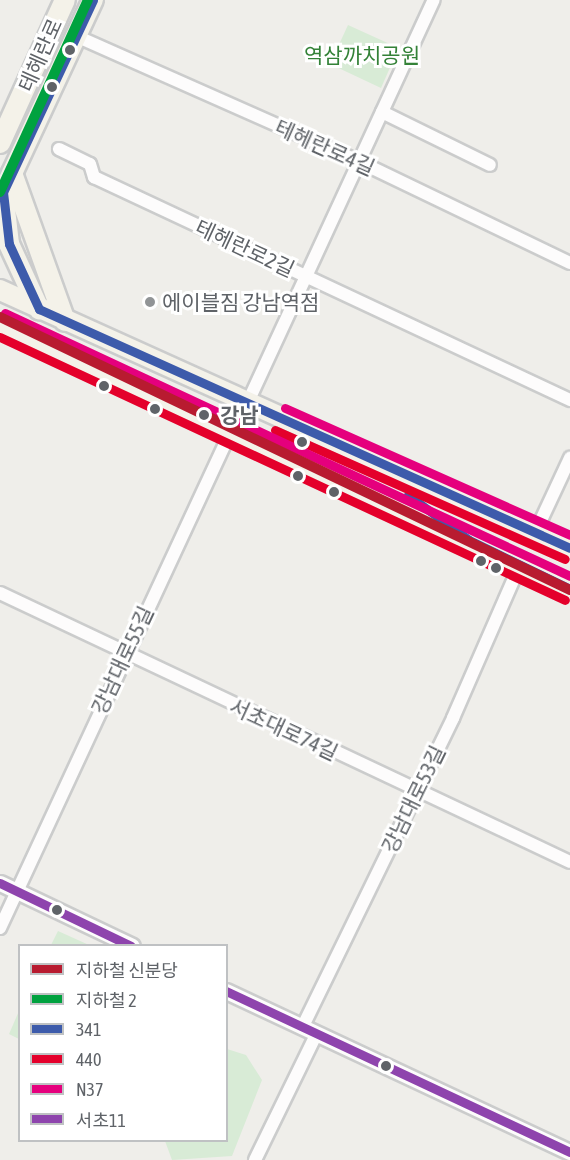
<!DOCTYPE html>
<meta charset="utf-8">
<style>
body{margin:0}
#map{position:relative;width:570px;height:1160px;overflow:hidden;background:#efeeea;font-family:"Asap Condensed","Noto Sans KR",sans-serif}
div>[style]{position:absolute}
.green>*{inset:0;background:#d8ebd6}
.roads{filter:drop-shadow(2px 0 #cbcccc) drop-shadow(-2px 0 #cbcccc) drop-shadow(0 2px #cbcccc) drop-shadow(0 -2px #cbcccc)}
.minor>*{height:12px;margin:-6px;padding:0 6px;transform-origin:6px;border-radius:6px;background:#fdfcfc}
.tertiary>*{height:15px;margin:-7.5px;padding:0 7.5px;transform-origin:7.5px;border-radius:7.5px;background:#fdfcfc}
.primary>*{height:20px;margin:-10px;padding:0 10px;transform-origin:10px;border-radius:10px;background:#f4f2e9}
.bus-1>*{height:9px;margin:-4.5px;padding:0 4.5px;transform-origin:4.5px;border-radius:4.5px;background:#3d5bab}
.bus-2>*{height:9px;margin:-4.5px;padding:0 4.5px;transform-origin:4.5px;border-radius:4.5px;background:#e4002b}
.bus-3>*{height:9px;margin:-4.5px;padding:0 4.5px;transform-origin:4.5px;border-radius:4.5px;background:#e5007d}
.bus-4>*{height:9px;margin:-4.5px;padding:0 4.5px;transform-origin:4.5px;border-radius:4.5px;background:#8e44ad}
.metro-1>*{height:10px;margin:-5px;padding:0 5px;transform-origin:5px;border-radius:5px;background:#b81b30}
.metro-2>*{height:10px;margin:-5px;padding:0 5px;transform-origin:5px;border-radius:5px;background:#00a23f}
.dots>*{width:16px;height:16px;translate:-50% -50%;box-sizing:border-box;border:3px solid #fff;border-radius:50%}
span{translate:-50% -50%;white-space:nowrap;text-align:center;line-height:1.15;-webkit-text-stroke:6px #fff;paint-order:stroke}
.street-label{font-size:21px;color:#5f6368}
.park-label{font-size:21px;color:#348238}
.poi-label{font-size:21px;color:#5f6368}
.left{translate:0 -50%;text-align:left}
.stop-label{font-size:21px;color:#5f6368;font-weight:700}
.legend{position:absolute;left:18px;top:944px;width:210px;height:198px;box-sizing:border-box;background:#fff;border:2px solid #bfc1c3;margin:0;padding:8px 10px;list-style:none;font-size:18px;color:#5f6368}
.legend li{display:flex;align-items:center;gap:12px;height:30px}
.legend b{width:30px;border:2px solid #bfc1c3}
</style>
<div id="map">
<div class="green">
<div style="clip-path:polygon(348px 25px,392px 45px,396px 54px,381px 88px,330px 64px)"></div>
<div style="clip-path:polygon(58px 931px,89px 945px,51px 945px)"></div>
<div style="clip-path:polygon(19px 1011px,20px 1039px,19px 1039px,9px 1034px)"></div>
<div style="clip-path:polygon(227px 1049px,246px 1055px,262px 1080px,232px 1156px,172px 1160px,165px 1141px,226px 1140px)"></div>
</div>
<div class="roads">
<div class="minor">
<div style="left:76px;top:36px;width:308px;rotate:23.9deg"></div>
<div style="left:358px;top:161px;width:235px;rotate:25.7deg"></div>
<div style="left:382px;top:112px;width:120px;rotate:26.1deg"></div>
<div style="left:59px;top:149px;width:34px;rotate:26deg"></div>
<div style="left:90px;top:164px;width:14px;rotate:73deg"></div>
<div style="left:94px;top:177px;width:526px;rotate:25.1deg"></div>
<div style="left:247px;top:404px;width:445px;rotate:-65.2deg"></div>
<div style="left:536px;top:531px;width:81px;rotate:-65deg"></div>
<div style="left:0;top:593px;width:630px;rotate:25.26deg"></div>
<div style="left:0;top:928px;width:548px;rotate:-65.07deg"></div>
<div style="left:302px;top:1028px;width:345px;rotate:-64deg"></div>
<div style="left:453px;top:718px;width:165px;rotate:-66.4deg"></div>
<div style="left:255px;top:1160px;width:139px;rotate:-64deg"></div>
</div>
<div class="tertiary">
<div style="left:0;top:883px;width:146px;rotate:25.5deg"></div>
<div style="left:226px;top:991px;width:380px;rotate:25.1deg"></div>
</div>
<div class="primary">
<div style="left:0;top:143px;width:157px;rotate:-65.6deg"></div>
<div style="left:12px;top:173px;width:157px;rotate:70.3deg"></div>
<div style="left:3px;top:192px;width:52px;rotate:83.4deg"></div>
<div style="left:9px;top:244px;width:72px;rotate:65.2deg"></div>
<div style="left:0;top:199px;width:220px;rotate:-65deg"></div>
<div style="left:0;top:290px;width:626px;rotate:24.35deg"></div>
<div style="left:0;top:324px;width:629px;rotate:24.93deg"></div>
</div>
</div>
<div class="bus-1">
<div style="left:93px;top:0;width:212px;rotate:115.1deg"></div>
<div style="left:3px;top:192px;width:52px;rotate:83.4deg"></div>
<div style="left:9px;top:244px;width:72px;rotate:65.2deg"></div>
<div style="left:39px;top:309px;width:582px;rotate:24.23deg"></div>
<div style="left:408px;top:495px;width:76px;rotate:36.4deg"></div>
<div style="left:469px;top:540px;width:112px;rotate:25.9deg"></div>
</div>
<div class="bus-2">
<div style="left:0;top:337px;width:623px;rotate:24.96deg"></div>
<div style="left:275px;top:430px;width:317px;rotate:24deg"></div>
</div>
<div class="bus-3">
<div style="left:5px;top:313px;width:623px;rotate:24.96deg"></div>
<div style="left:285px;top:408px;width:312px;rotate:24deg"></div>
</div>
<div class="bus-4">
<div style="left:0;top:883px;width:145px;rotate:25.7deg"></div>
<div style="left:226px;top:991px;width:380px;rotate:25.1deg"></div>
</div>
<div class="metro-1">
<div style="left:0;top:317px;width:632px;rotate:25.59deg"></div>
</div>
<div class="metro-2">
<div style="left:0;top:192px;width:211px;rotate:-65.4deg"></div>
</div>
<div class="dots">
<div style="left:70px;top:50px;background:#5f6368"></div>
<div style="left:52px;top:87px;background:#5f6368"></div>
<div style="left:150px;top:302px;background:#919496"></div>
<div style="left:104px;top:386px;background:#5f6368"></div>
<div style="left:155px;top:409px;background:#5f6368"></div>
<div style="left:204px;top:415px;background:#5f6368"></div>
<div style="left:302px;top:442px;background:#5f6368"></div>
<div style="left:298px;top:476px;background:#5f6368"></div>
<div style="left:334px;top:492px;background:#5f6368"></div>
<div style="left:481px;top:561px;background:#5f6368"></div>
<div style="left:496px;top:568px;background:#5f6368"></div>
<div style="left:57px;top:910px;background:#5f6368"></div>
<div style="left:386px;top:1066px;background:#5f6368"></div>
</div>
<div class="street-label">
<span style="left:40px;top:55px;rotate:-66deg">테헤란로</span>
<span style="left:325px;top:147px;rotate:24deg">테헤란로4길</span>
<span style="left:245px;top:248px;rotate:25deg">테헤란로2길</span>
<span style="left:122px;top:660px;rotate:-65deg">강남대로55길</span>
<span style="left:284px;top:729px;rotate:25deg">서초대로74길</span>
<span style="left:413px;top:799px;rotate:-64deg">강남대로53길</span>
</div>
<div class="park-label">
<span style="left:362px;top:55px">역삼까치공원</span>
</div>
<div class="poi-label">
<span class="left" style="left:162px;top:302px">에이블짐 강남역점</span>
</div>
<div class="stop-label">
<span class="left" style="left:220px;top:415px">강남</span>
</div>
<ul class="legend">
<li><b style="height:8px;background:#b81b30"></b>지하철 신분당</li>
<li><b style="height:8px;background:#00a23f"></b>지하철 2</li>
<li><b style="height:8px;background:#3d5bab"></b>341</li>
<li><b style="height:8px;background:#e4002b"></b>440</li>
<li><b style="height:8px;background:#e5007d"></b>N37</li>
<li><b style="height:8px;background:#8e44ad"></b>서초11</li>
</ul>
</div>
